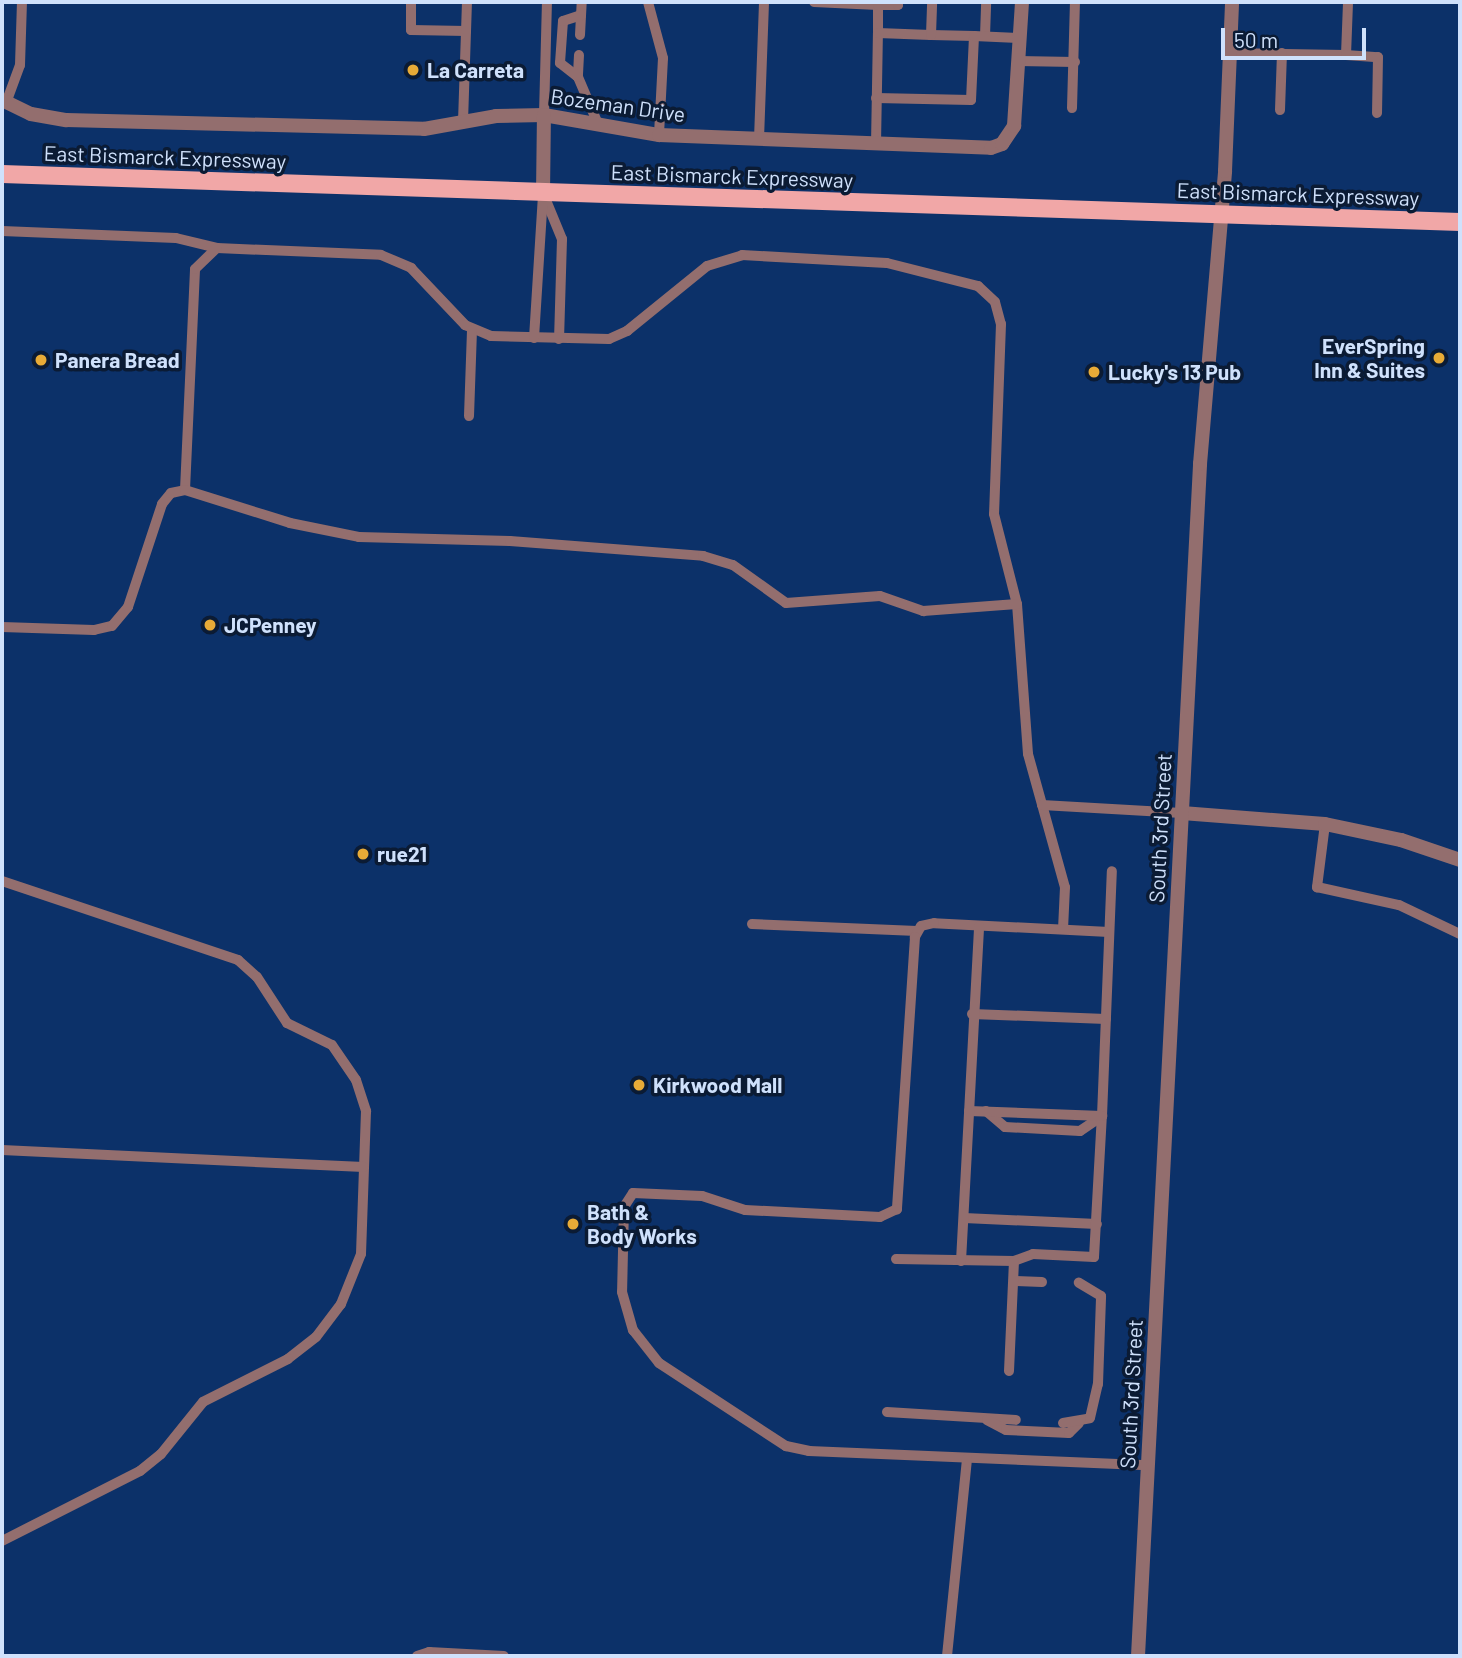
<!DOCTYPE html>
<style>
body{margin:0}
#map{position:relative;width:1462px;height:1658px;overflow:hidden;background:#0c3169;font-family:Barlow,sans-serif}
div>[style]{position:absolute}
.service>*{height:10px;margin:-5px;padding:0 5px;transform-origin:5px;border-radius:5px;background:#936e6e}
.minor>*{height:14px;margin:-7px;padding:0 7px;transform-origin:7px;border-radius:7px;background:#936e6e}
.tertiary>*{height:14px;margin:-7px;padding:0 7px;transform-origin:7px;border-radius:7px;background:#936e6e}
.primary>*{height:18px;margin:-9px;padding:0 9px;transform-origin:9px;border-radius:9px;background:#f1a7a7}
.dots>*{width:19px;height:19px;translate:-50% -50%;box-sizing:border-box;border:4px solid #0b1b34;border-radius:50%}
span{translate:-50% -50%;white-space:nowrap;text-align:center;line-height:1.15;-webkit-text-stroke:7px #0b1b34;paint-order:stroke}
.poi-label{font-size:21px;color:#cfe1fc;font-weight:700}
.left{translate:0 -50%;text-align:left}
.right{translate:-100% -50%;text-align:right}
.street-label{font-size:21px;color:#cfe1fc}
.frame{position:absolute;inset:0;border:4px solid #cfe1fc;pointer-events:none}
.scale{position:absolute;left:1221px;top:28px;width:145px;height:32px;box-sizing:border-box;border:4px solid #cfe1fc;border-top:0;padding-left:9px;font-size:21px;line-height:24px;white-space:nowrap;color:#cfe1fc;-webkit-text-stroke:5px #0b1b34;paint-order:stroke}
</style>
<div id="map">
<div class="service">
<div style="left:411px;top:2px;width:28px;rotate:90deg"></div>
<div style="left:411px;top:30px;width:55px;rotate:1deg"></div>
<div style="left:648px;top:2px;width:58px;rotate:75deg"></div>
<div style="left:663px;top:58px;width:77px;rotate:93deg"></div>
<div style="left:814px;top:2px;width:64px;rotate:2.7deg"></div>
<div style="left:878px;top:5px;width:28px;rotate:90deg"></div>
<div style="left:878px;top:5px;width:20px"></div>
<div style="left:898px;top:5px;width:3px;rotate:-90deg"></div>
<div style="left:580px;top:35px;width:33px;rotate:-87deg"></div>
<div style="left:931px;top:35px;width:43px;rotate:1.3deg"></div>
<div style="left:985px;top:36px;width:34px;rotate:-88deg"></div>
<div style="left:1230px;top:53px;width:116px;rotate:1deg"></div>
<div style="left:1346px;top:55px;width:53px;rotate:-87.8deg"></div>
<div style="left:579px;top:55px;width:22px;rotate:93deg"></div>
<div style="left:578px;top:77px;width:51px;rotate:66.9deg"></div>
<div style="left:1346px;top:55px;width:32px;rotate:4deg"></div>
<div style="left:1378px;top:57px;width:56px;rotate:91deg"></div>
<div style="left:1018px;top:61px;width:57px;rotate:1deg"></div>
<div style="left:578px;top:77px;width:23px;rotate:-142deg"></div>
<div style="left:560px;top:63px;width:42px;rotate:-85.9deg"></div>
<div style="left:563px;top:21px;width:19px;rotate:-18deg"></div>
<div style="left:876px;top:98px;width:95px;rotate:1.2deg"></div>
<div style="left:971px;top:100px;width:64px;rotate:-87.3deg"></div>
<div style="left:974px;top:36px;width:45px;rotate:2.5deg"></div>
<div style="left:6px;top:103px;width:40px;rotate:-69.8deg"></div>
<div style="left:20px;top:65px;width:63px;rotate:-88.2deg"></div>
<div style="left:1072px;top:108px;width:106px;rotate:-88.4deg"></div>
<div style="left:1280px;top:110px;width:57px;rotate:-88deg"></div>
<div style="left:544px;top:115px;width:113px;rotate:-88.5deg"></div>
<div style="left:463px;top:122px;width:120px;rotate:-88.1deg"></div>
<div style="left:759px;top:139px;width:137px;rotate:-87.9deg"></div>
<div style="left:876px;top:144px;width:111px;rotate:-89deg"></div>
<div style="left:878px;top:33px;width:53px;rotate:2.2deg"></div>
<div style="left:931px;top:35px;width:33px;rotate:-88deg"></div>
<div style="left:543px;top:193px;width:50px;rotate:67.6deg"></div>
<div style="left:562px;top:239px;width:100px;rotate:91.7deg"></div>
<div style="left:2px;top:231px;width:174px;rotate:2.3deg"></div>
<div style="left:176px;top:238px;width:42px;rotate:13.7deg"></div>
<div style="left:217px;top:248px;width:164px;rotate:2.4deg"></div>
<div style="left:381px;top:255px;width:33px;rotate:23deg"></div>
<div style="left:411px;top:268px;width:79px;rotate:46.5deg"></div>
<div style="left:465px;top:325px;width:28px;rotate:23deg"></div>
<div style="left:491px;top:336px;width:118px;rotate:1.5deg"></div>
<div style="left:609px;top:339px;width:20px;rotate:-24deg"></div>
<div style="left:627px;top:331px;width:103px;rotate:-39.1deg"></div>
<div style="left:707px;top:266px;width:37px;rotate:-17deg"></div>
<div style="left:742px;top:255px;width:145px;rotate:3.2deg"></div>
<div style="left:887px;top:263px;width:94px;rotate:14.2deg"></div>
<div style="left:978px;top:286px;width:23px;rotate:43deg"></div>
<div style="left:995px;top:302px;width:23px;rotate:75deg"></div>
<div style="left:1001px;top:324px;width:190px;rotate:92.1deg"></div>
<div style="left:994px;top:514px;width:93px;rotate:75.7deg"></div>
<div style="left:1017px;top:604px;width:150px;rotate:85.8deg"></div>
<div style="left:1028px;top:754px;width:138px;rotate:74.5deg"></div>
<div style="left:1065px;top:887px;width:42px;rotate:92.7deg"></div>
<div style="left:534px;top:338px;width:145px;rotate:-86.4deg"></div>
<div style="left:469px;top:416px;width:86px;rotate:-88deg"></div>
<div style="left:185px;top:490px;width:221px;rotate:-87.4deg"></div>
<div style="left:195px;top:269px;width:30px;rotate:-44deg"></div>
<div style="left:2px;top:627px;width:92px;rotate:1.9deg"></div>
<div style="left:94px;top:630px;width:18px;rotate:-13deg"></div>
<div style="left:112px;top:626px;width:25px;rotate:-50deg"></div>
<div style="left:128px;top:607px;width:108px;rotate:-71.7deg"></div>
<div style="left:162px;top:504px;width:14px;rotate:-51deg"></div>
<div style="left:171px;top:493px;width:14px;rotate:-12deg"></div>
<div style="left:185px;top:490px;width:110px;rotate:17.4deg"></div>
<div style="left:290px;top:523px;width:70px;rotate:11.5deg"></div>
<div style="left:359px;top:537px;width:151px;rotate:1.5deg"></div>
<div style="left:510px;top:541px;width:194px;rotate:4.4deg"></div>
<div style="left:703px;top:556px;width:31px;rotate:17deg"></div>
<div style="left:733px;top:565px;width:65px;rotate:35.6deg"></div>
<div style="left:786px;top:603px;width:94px;rotate:-4.3deg"></div>
<div style="left:880px;top:596px;width:46px;rotate:19.2deg"></div>
<div style="left:923px;top:611px;width:94px;rotate:-4.3deg"></div>
<div style="left:1042px;top:805px;width:140px;rotate:3.3deg"></div>
<div style="left:1325px;top:824px;width:64px;rotate:97.2deg"></div>
<div style="left:1317px;top:887px;width:84px;rotate:12.4deg"></div>
<div style="left:1399px;top:905px;width:68px;rotate:25.4deg"></div>
<div style="left:2px;top:881px;width:249px;rotate:18.5deg"></div>
<div style="left:238px;top:960px;width:25px;rotate:42deg"></div>
<div style="left:257px;top:977px;width:55px;rotate:56.9deg"></div>
<div style="left:287px;top:1023px;width:50px;rotate:26.1deg"></div>
<div style="left:332px;top:1045px;width:42px;rotate:55.6deg"></div>
<div style="left:356px;top:1080px;width:33px;rotate:72deg"></div>
<div style="left:366px;top:1111px;width:143px;rotate:92deg"></div>
<div style="left:361px;top:1254px;width:54px;rotate:111.8deg"></div>
<div style="left:341px;top:1304px;width:41px;rotate:127.1deg"></div>
<div style="left:316px;top:1337px;width:36px;rotate:142deg"></div>
<div style="left:288px;top:1359px;width:95px;rotate:153.2deg"></div>
<div style="left:203px;top:1402px;width:67px;rotate:128.9deg"></div>
<div style="left:161px;top:1454px;width:27px;rotate:141deg"></div>
<div style="left:140px;top:1471px;width:155px;rotate:153.1deg"></div>
<div style="left:752px;top:924px;width:165px;rotate:2.4deg"></div>
<div style="left:1109px;top:932px;width:175px;rotate:-177.1deg"></div>
<div style="left:934px;top:923px;width:13px;rotate:167deg"></div>
<div style="left:921px;top:926px;width:13px;rotate:119deg"></div>
<div style="left:915px;top:937px;width:273px;rotate:93.8deg"></div>
<div style="left:897px;top:1209px;width:19px;rotate:155deg"></div>
<div style="left:880px;top:1217px;width:135px;rotate:-177deg"></div>
<div style="left:745px;top:1210px;width:45px;rotate:-162deg"></div>
<div style="left:702px;top:1196px;width:69px;rotate:-177.5deg"></div>
<div style="left:633px;top:1193px;width:17px;rotate:123deg"></div>
<div style="left:624px;top:1207px;width:85px;rotate:91.3deg"></div>
<div style="left:622px;top:1292px;width:40px;rotate:74deg"></div>
<div style="left:633px;top:1330px;width:42px;rotate:51.8deg"></div>
<div style="left:659px;top:1363px;width:152px;rotate:33.2deg"></div>
<div style="left:786px;top:1446px;width:24px;rotate:12deg"></div>
<div style="left:809px;top:1451px;width:339px;rotate:2.4deg"></div>
<div style="left:972px;top:1014px;width:134px;rotate:2.1deg"></div>
<div style="left:986px;top:1111px;width:25px;rotate:40deg"></div>
<div style="left:1005px;top:1127px;width:75px;rotate:3.1deg"></div>
<div style="left:1080px;top:1131px;width:27px;rotate:-34deg"></div>
<div style="left:1102px;top:1116px;width:245px;rotate:-87.7deg"></div>
<div style="left:2px;top:1150px;width:362px;rotate:2.7deg"></div>
<div style="left:964px;top:1218px;width:133px;rotate:2.6deg"></div>
<div style="left:896px;top:1259px;width:118px;rotate:1deg"></div>
<div style="left:1014px;top:1261px;width:20px;rotate:-20deg"></div>
<div style="left:1033px;top:1254px;width:61px;rotate:2.8deg"></div>
<div style="left:1094px;top:1257px;width:141px;rotate:-86.8deg"></div>
<div style="left:1102px;top:1116px;width:133px;rotate:-177.8deg"></div>
<div style="left:961px;top:1261px;width:335px;rotate:-86.9deg"></div>
<div style="left:1014px;top:1281px;width:28px;rotate:2deg"></div>
<div style="left:1009px;top:1371px;width:110px;rotate:-87.4deg"></div>
<div style="left:887px;top:1412px;width:129px;rotate:3.5deg"></div>
<div style="left:987px;top:1420px;width:21px;rotate:28deg"></div>
<div style="left:1006px;top:1430px;width:63px;rotate:2.7deg"></div>
<div style="left:1069px;top:1433px;width:14px;rotate:-45deg"></div>
<div style="left:1063px;top:1423px;width:27px;rotate:-10deg"></div>
<div style="left:1090px;top:1418px;width:35px;rotate:-77deg"></div>
<div style="left:1098px;top:1384px;width:88px;rotate:-88deg"></div>
<div style="left:1101px;top:1296px;width:26px;rotate:-149deg"></div>
<div style="left:417px;top:1656px;width:13px;rotate:-18deg"></div>
<div style="left:429px;top:1652px;width:75px;rotate:3.1deg"></div>
<div style="left:947px;top:1656px;width:198px;rotate:-84.2deg"></div>
</div>
<div class="minor">
<div style="left:2px;top:100px;width:32px;rotate:26deg"></div>
<div style="left:31px;top:114px;width:36px;rotate:10deg"></div>
<div style="left:66px;top:120px;width:358px;rotate:1.4deg"></div>
<div style="left:424px;top:129px;width:73px;rotate:-10.2deg"></div>
<div style="left:496px;top:116px;width:48px;rotate:-1.2deg"></div>
<div style="left:544px;top:115px;width:117px;rotate:9.9deg"></div>
<div style="left:659px;top:135px;width:332px;rotate:2.2deg"></div>
<div style="left:991px;top:148px;width:12px;rotate:-20deg"></div>
<div style="left:1002px;top:144px;width:22px;rotate:-56deg"></div>
<div style="left:1014px;top:126px;width:124px;rotate:-86.3deg"></div>
<div style="left:543px;top:193px;width:78px;rotate:-89.3deg"></div>
<div style="left:1182px;top:813px;width:143px;rotate:4.4deg"></div>
<div style="left:1325px;top:824px;width:78px;rotate:11.9deg"></div>
<div style="left:1401px;top:840px;width:62px;rotate:18.7deg"></div>
</div>
<div class="tertiary">
<div style="left:1138px;top:1656px;width:1194px;rotate:-87.02deg"></div>
<div style="left:1200px;top:464px;width:294px;rotate:-85.1deg"></div>
<div style="left:1225px;top:171px;width:169px;rotate:-87.6deg"></div>
</div>
<div class="primary">
<div style="left:2px;top:174px;width:1459px;rotate:1.89deg"></div>
</div>
<div class="dots">
<div style="left:413px;top:70px;background:#e8ab37"></div>
<div style="left:1439px;top:358px;background:#e8ab37"></div>
<div style="left:41px;top:360px;background:#e8ab37"></div>
<div style="left:1094px;top:372px;background:#e8ab37"></div>
<div style="left:210px;top:625px;background:#e8ab37"></div>
<div style="left:363px;top:854px;background:#e8ab37"></div>
<div style="left:639px;top:1085px;background:#e8ab37"></div>
<div style="left:573px;top:1224px;background:#e8ab37"></div>
</div>
<div class="poi-label">
<span class="left" style="left:427px;top:70px">La Carreta</span>
<span class="right" style="left:1425px;top:358px">EverSpring<br>Inn &amp; Suites</span>
<span class="left" style="left:55px;top:360px">Panera Bread</span>
<span class="left" style="left:1108px;top:372px">Lucky's 13 Pub</span>
<span class="left" style="left:224px;top:625px">JCPenney</span>
<span class="left" style="left:377px;top:854px">rue21</span>
<span class="left" style="left:653px;top:1085px">Kirkwood Mall</span>
<span class="left" style="left:587px;top:1224px">Bath &amp;<br>Body Works</span>
</div>
<div class="street-label">
<span style="left:618px;top:105px;rotate:8deg">Bozeman Drive</span>
<span style="left:165px;top:157px;rotate:2deg">East Bismarck Expressway</span>
<span style="left:732px;top:176px;rotate:2deg">East Bismarck Expressway</span>
<span style="left:1298px;top:194px;rotate:2deg">East Bismarck Expressway</span>
<span style="left:1160px;top:828px;rotate:-87deg">South 3rd Street</span>
<span style="left:1131px;top:1394px;rotate:-87deg">South 3rd Street</span>
</div>
<div class="frame"></div>
<div class="scale">50 m</div>
</div>
